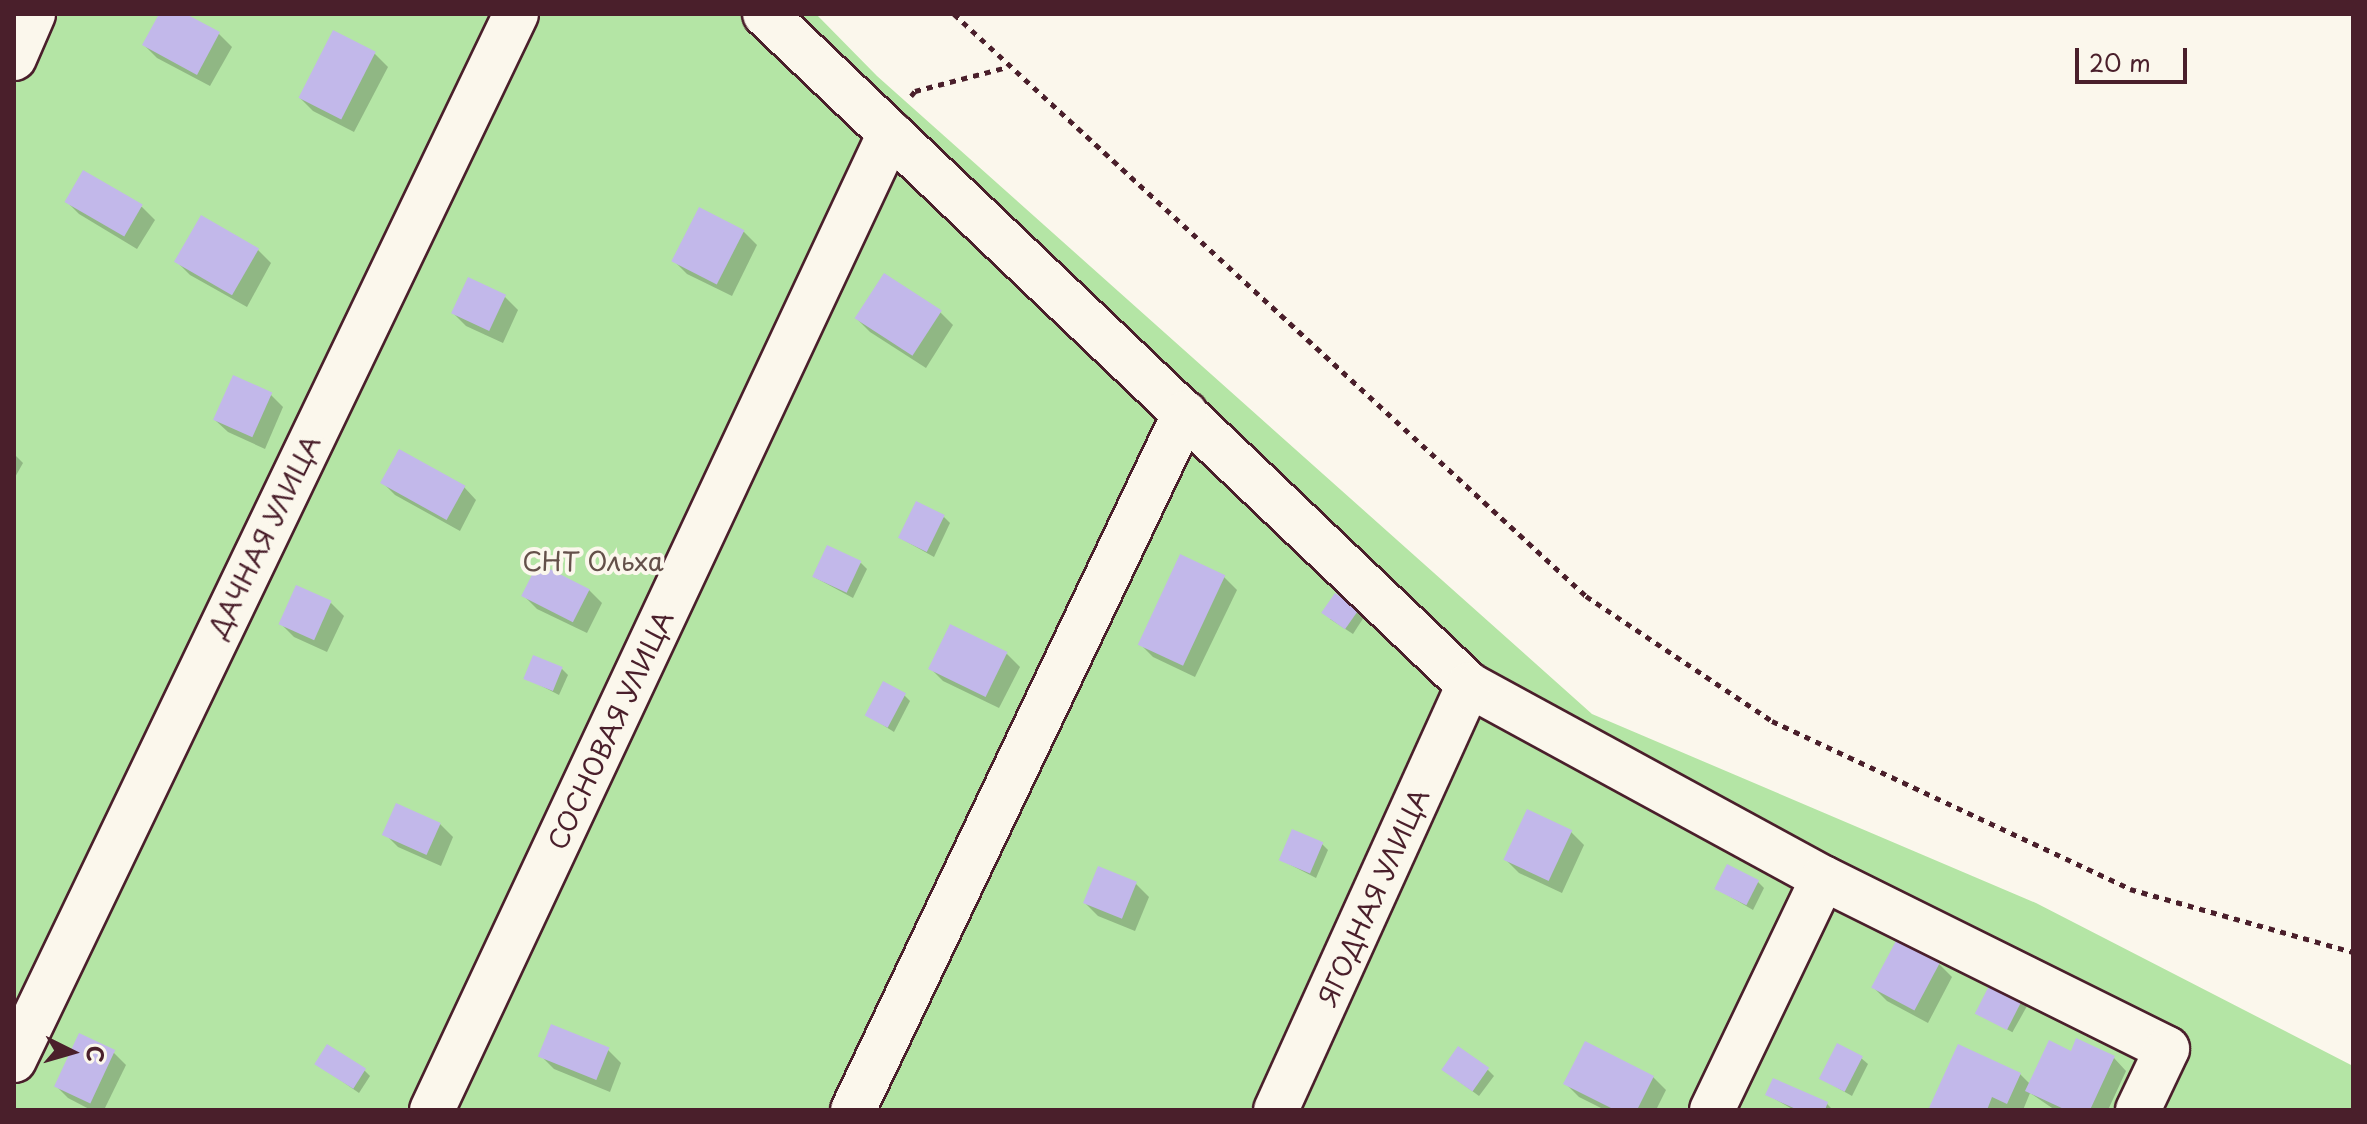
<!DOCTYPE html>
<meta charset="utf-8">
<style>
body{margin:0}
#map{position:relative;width:2367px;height:1124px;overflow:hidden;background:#fbf7ec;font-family:"Playpen Sans",sans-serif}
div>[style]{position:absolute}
.green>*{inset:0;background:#b4e5a5}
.shadow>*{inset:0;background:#0003;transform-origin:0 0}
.building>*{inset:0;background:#c2b8ea;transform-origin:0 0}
.path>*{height:5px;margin-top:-2.5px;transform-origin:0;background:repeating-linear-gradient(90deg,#4a1f2b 0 6px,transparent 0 12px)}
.roads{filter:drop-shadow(2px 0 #4a1f2b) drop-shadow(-2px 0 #4a1f2b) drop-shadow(0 2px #4a1f2b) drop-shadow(0 -2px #4a1f2b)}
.minor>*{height:44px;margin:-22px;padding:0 22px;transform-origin:22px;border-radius:22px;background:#fbf7ec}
span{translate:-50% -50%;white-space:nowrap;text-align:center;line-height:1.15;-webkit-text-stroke:8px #fbf7ec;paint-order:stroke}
.street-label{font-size:26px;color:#4a1f2b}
.park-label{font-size:26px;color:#64504a}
.frame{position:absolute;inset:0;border:16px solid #4a1f2b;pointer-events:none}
.north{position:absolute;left:32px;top:1012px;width:80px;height:80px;-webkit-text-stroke:6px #fbf7ec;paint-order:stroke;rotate:95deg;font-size:22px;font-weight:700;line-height:32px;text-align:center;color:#4a1f2b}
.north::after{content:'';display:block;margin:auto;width:28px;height:36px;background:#4a1f2b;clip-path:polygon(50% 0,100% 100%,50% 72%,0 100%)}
.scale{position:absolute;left:2075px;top:48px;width:112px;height:36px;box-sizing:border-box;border:4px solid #4a1f2b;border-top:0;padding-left:10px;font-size:24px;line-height:28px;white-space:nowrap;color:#4a1f2b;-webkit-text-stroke:6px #fbf7ec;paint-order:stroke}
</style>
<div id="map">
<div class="green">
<div style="clip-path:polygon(14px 14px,816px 14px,877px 76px,1592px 714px,2036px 903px,2353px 1066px,2353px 1110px,14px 1110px)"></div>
</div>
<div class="shadow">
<div style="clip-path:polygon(161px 14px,182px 14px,219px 34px,232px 47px,210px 86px,157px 58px,144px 45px)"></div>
<div style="clip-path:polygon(334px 33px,375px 54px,388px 67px,354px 132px,313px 111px,300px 98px)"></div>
<div style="clip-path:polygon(66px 201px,142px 207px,155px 220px,137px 249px,79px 214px)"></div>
<div style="clip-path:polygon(700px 210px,744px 232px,757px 245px,732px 296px,687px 274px,674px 261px)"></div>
<div style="clip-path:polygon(258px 250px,271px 263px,247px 307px,190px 275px,177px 262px)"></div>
<div style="clip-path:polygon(469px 280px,505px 297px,518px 310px,503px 343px,466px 326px,453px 313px)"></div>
<div style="clip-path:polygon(940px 312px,953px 325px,926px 368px,870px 332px,857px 319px)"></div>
<div style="clip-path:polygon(270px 394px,283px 407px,265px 449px,228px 432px,215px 420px)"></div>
<div style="clip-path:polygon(14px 454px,23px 463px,14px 479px)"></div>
<div style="clip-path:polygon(382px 482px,464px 487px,476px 500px,460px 531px,395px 495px)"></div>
<div style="clip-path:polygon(944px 517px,950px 523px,934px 557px,900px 538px)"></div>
<div style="clip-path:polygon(861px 563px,867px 569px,853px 598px,814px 577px)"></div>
<div style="clip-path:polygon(1224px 577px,1237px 590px,1195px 677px,1153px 657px,1140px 644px)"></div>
<div style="clip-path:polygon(589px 590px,602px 603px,587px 633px,537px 609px,524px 596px)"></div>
<div style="clip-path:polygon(331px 603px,344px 616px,327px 652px,294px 637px,281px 624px)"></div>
<div style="clip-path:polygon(1358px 611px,1364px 617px,1353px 634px,1330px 619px)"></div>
<div style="clip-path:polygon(1007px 654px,1020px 667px,999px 708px,943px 681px,930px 668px)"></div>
<div style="clip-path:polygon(562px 669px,568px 675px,559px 695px,526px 678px)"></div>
<div style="clip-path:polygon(904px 695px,910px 701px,894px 732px,867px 715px)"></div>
<div style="clip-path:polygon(440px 824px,453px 837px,441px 866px,398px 847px,385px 834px)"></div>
<div style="clip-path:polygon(1571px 832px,1584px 845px,1562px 893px,1519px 873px,1506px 860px)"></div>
<div style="clip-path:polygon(1322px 844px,1328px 850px,1316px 878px,1281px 860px)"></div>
<div style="clip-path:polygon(1758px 882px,1764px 888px,1753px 910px,1717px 889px)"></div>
<div style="clip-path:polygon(1136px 884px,1149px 897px,1135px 931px,1098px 916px,1085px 903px)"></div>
<div style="clip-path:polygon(1898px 942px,1939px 964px,1952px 977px,1928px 1023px,1887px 1001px,1874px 988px)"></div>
<div style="left:1994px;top:981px;width:41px;height:36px;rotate:29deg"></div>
<div style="clip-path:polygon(608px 1050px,621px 1063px,610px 1092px,554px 1069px,541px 1056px)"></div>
<div style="clip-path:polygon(113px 1052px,126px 1065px,104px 1110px,91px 1110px,68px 1098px,55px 1085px)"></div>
<div style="clip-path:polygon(2072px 1053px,2114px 1058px,2126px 1071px,2108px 1110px,2055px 1110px,2030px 1093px,2023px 1110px,1930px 1110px,2020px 1074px,2031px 1085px)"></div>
<div style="clip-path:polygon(1861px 1058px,1868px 1064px,1852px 1096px,1822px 1079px)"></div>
<div style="clip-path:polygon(317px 1064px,364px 1070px,370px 1076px,359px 1093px)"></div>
<div style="clip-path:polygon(1488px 1070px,1494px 1076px,1479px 1096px,1450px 1075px)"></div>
<div style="clip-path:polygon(1653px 1077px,1666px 1090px,1656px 1110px,1605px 1110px,1579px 1097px,1566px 1084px)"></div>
<div style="clip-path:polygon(1768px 1095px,1827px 1104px,1833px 1110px,1794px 1110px)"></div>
</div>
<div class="building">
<div style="clip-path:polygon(159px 14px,186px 14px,220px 32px,197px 75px,142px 45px)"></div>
<div style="left:333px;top:30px;width:48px;height:76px;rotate:27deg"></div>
<div style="left:83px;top:170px;width:69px;height:37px;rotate:30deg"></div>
<div style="left:699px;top:207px;width:51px;height:61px;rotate:27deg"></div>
<div style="left:201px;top:215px;width:67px;height:54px;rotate:30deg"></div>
<div style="left:884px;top:273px;width:69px;height:54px;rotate:33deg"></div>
<div style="left:468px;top:277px;width:42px;height:40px;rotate:25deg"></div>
<div style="left:233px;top:375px;width:43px;height:49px;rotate:24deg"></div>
<div style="left:399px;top:449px;width:76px;height:39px;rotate:29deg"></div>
<div style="left:916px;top:501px;width:32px;height:41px;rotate:26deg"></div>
<div style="left:827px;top:545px;width:38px;height:35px;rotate:25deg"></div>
<div style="left:1180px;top:554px;width:50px;height:100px;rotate:25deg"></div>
<div style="left:538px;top:563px;width:58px;height:37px;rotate:27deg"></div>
<div style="left:296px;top:585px;width:39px;height:43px;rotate:24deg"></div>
<div style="left:1335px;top:593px;width:29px;height:24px;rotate:35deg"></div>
<div style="left:950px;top:624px;width:64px;height:50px;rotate:26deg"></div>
<div style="left:533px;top:655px;width:32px;height:26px;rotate:22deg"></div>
<div style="left:883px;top:681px;width:26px;height:39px;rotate:28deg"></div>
<div style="left:396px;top:803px;width:49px;height:35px;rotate:24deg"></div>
<div style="left:1527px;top:809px;width:50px;height:56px;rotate:25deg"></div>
<div style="left:1292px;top:829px;width:34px;height:34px;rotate:23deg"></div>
<div style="left:1727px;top:864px;width:36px;height:28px;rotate:27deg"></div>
<div style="left:1098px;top:866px;width:42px;height:40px;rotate:22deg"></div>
<div style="left:1897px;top:939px;width:49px;height:55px;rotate:28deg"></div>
<div style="left:1993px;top:978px;width:36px;height:40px;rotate:27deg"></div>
<div style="left:551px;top:1024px;width:63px;height:35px;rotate:22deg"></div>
<div style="left:79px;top:1033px;width:40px;height:59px;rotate:25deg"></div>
<div style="clip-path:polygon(2076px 1038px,2115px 1056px,2090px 1110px,2066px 1110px,2025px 1091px,2049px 1040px,2071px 1051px)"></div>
<div style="clip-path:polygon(1585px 1041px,1654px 1076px,1637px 1110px,1615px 1110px,1563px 1084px)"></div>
<div style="left:1837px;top:1043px;width:29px;height:40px;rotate:27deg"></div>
<div style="left:327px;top:1044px;width:46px;height:24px;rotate:32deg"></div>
<div style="clip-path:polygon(1958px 1044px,2021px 1073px,2007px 1104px,1992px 1097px,1987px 1110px,1928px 1110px)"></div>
<div style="left:1458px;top:1046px;width:38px;height:29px;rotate:35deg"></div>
<div style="clip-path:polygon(1773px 1078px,1828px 1102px,1825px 1110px,1798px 1110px,1765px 1095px)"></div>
</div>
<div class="path">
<div style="left:954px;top:14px;width:859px;rotate:42.64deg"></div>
<div style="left:1586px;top:596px;width:224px;rotate:33.9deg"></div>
<div style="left:1772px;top:721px;width:395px;rotate:25.1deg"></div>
<div style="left:2130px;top:889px;width:232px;rotate:15.8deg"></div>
<div style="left:911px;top:96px;width:6px;rotate:-51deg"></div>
<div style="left:915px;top:91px;width:95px;rotate:-14.6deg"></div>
</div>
<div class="roads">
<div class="minor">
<div style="left:765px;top:14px;width:973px;rotate:43.63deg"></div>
<div style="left:1469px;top:685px;width:403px;rotate:28.6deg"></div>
<div style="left:1823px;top:878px;width:384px;rotate:26.4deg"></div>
<div style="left:2167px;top:1049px;width:68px;rotate:115.4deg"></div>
<div style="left:14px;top:58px;width:48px;rotate:-66.6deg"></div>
<div style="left:14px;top:1060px;width:1160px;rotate:-64.36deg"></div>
<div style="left:432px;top:1110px;width:1079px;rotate:-64.88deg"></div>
<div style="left:853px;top:1110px;width:772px;rotate:-64.53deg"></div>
<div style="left:1276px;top:1110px;width:467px;rotate:-65.6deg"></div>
<div style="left:1712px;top:1110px;width:257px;rotate:-64.4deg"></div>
</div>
</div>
<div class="street-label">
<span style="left:264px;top:536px;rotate:-64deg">ДАЧНАЯ УЛИЦА</span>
<span style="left:610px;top:730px;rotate:-65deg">СОСНОВАЯ УЛИЦА</span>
<span style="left:1373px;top:897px;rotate:-66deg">ЯГОДНАЯ УЛИЦА</span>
</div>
<div class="park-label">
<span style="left:593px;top:561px">СНТ Ольха</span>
</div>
<div class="frame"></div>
<div class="north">С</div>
<div class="scale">20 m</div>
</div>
